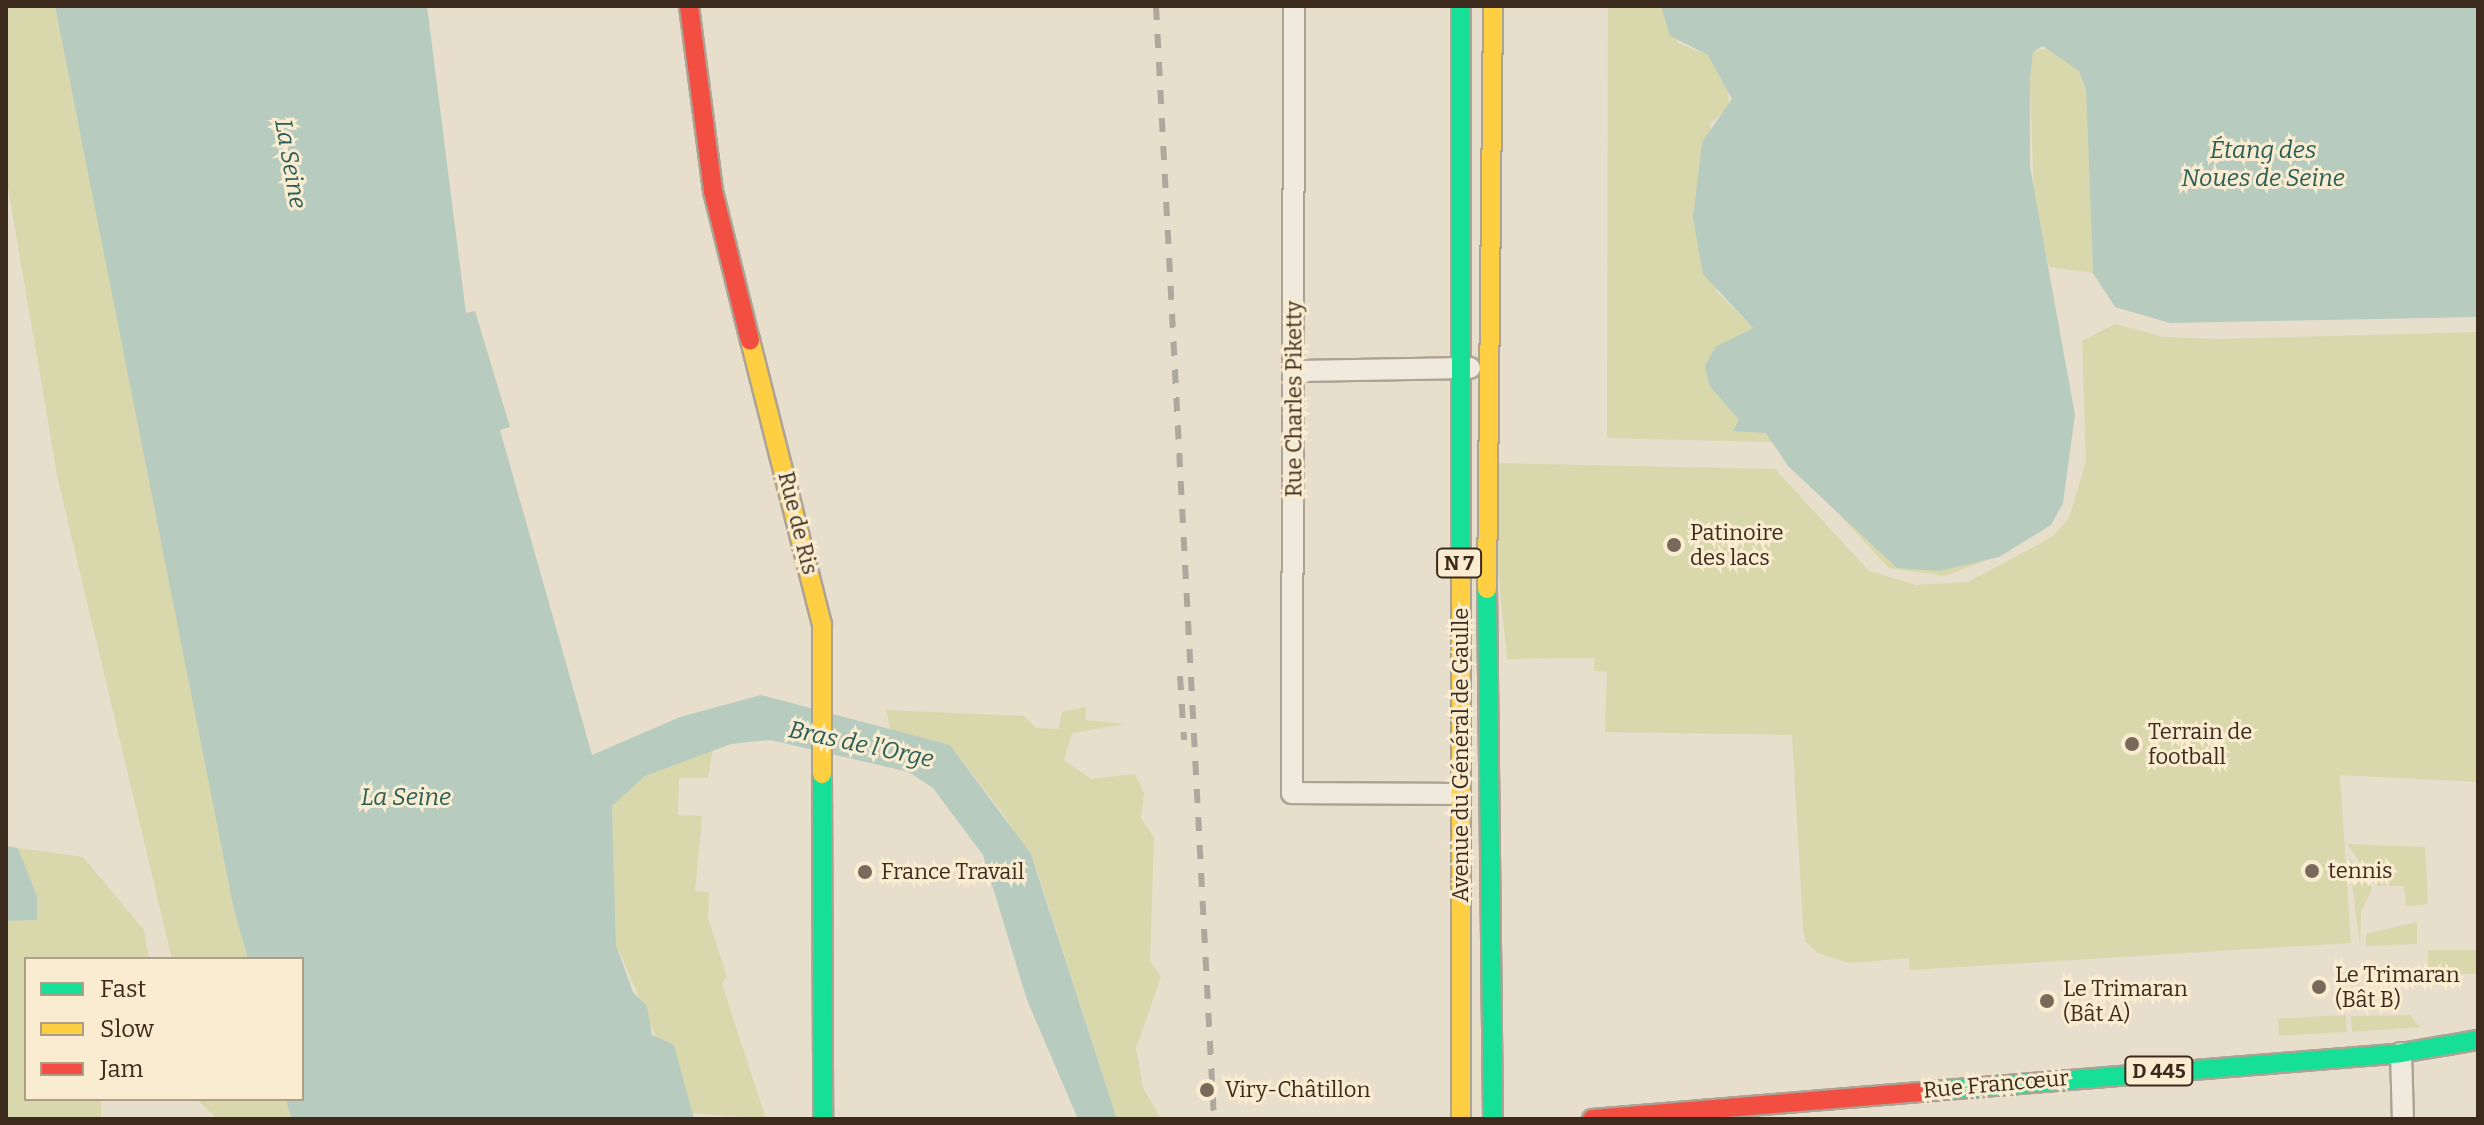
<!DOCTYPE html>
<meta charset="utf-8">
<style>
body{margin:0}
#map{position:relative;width:2484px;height:1125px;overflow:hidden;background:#e7decc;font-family:Bitter,serif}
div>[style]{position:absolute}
.green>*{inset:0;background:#d9d7ac;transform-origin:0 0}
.water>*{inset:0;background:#b7ccbf}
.roads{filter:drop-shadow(2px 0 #aca395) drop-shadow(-2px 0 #aca395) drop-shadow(0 2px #aca395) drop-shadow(0 -2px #aca395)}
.street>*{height:20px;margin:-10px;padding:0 10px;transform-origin:10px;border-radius:10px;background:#efe9de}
.fast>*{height:18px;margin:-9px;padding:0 9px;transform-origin:9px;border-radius:9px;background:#16e098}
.slow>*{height:18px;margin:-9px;padding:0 9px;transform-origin:9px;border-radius:9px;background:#ffcf43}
.jam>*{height:18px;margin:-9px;padding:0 9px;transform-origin:9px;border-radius:9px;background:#f24e42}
.rail>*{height:6px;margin-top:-3px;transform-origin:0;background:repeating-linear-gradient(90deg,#aea89e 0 14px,transparent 0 28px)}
.dots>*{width:22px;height:22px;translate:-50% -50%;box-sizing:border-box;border:4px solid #f9ecd0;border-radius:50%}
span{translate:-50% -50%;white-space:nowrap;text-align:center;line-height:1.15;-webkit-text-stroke:6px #f9ecd0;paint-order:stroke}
.shield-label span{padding:2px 6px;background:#f9ecd0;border:2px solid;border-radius:6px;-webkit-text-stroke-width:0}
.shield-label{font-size:20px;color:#3c2a1c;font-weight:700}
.street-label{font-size:22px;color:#3c2a1c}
.poi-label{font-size:22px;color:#3c2a1c}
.left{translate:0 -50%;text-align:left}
.water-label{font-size:24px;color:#295e59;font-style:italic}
.frame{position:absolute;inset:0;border:8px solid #3c2a1c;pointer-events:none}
.legend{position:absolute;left:24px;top:957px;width:280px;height:144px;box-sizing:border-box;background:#f9ecd0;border:2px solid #ad9e88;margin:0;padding:10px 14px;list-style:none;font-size:24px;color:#3c2a1c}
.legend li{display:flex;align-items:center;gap:16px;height:40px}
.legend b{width:40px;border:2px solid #ad9e88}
</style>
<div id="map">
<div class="green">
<div style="clip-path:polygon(6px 6px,55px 6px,248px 959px,172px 959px,58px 480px,6px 176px)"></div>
<div style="clip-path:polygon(1608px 6px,1661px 6px,1678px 43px,1708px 55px,1726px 79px,1730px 108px,1710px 123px,1716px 291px,1753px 328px,1731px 339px,2011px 551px,1945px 576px,1889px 568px,1771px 442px,1607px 438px)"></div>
<div style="clip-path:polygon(2050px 47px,2079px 71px,2086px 90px,2093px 273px,2049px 267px,2034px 202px,2030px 80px,2033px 52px)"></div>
<div style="clip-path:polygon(2115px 324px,2164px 337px,2218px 339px,2478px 332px,2478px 782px,2340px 775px,2351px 943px,1910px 970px,1909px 958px,1849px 963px,1818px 953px,1805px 941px,1803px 924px,1792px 735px,1605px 732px,1607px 672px,1594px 671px,1594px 658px,1507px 659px,1487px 463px,1775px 469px,1869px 571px,1916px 585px,1968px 582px,2052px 537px,2069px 518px,2086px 461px,2082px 341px)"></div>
<div style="clip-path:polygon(1086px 707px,1085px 720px,1125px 724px,1072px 733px,1064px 760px,1091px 779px,1135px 774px,1144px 793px,1141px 818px,1154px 838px,1150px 961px,1161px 976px,1136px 1048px,1143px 1088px,1161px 1119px,1117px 1119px,1036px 867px,1002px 812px,950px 745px,891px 732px,886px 710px,1024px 716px,1036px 728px,1059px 729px,1062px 712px)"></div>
<div style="clip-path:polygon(713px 749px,708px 778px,679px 778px,678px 815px,702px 816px,695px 891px,709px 892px,708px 918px,727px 977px,722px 984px,766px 1119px,689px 1113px,616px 944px,612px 806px,645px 776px)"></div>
<div style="clip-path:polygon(2347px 844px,2425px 847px,2428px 904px,2406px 906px,2404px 886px,2376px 886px)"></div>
<div style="clip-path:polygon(18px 848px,83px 857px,144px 930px,149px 959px,26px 959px,26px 1099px,101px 1099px,101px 1119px,6px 1119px,6px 921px,37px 920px,37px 896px)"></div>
<div style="clip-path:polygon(2349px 857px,2372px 888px,2361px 912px,2360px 946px)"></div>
<div style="clip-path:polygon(2417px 922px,2417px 944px,2366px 946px,2366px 934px)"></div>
<div style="left:2478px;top:950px;width:24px;height:50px;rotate:90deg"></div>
<div style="left:2346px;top:1015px;width:17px;height:68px;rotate:87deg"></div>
<div style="clip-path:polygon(2410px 1015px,2420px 1027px,2352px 1032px,2351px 1016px)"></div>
<div style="clip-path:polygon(197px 1099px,286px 1099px,291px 1119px,217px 1119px)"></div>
</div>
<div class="water">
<div style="clip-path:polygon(55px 6px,427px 6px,466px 313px,475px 311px,510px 427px,500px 430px,592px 755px,680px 717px,761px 695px,950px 745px,1031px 854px,1117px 1119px,1078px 1119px,1027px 1000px,983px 855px,933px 788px,909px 772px,770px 740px,731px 744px,645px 776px,612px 806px,616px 945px,633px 992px,647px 1006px,652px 1035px,674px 1045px,694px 1119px,291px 1119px,286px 1099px,302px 1099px,302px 959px,248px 959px,234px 910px)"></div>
<div style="clip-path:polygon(1661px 6px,2478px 6px,2478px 317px,2170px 323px,2115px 307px,2093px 273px,2086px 90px,2079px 71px,2043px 46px,2033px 52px,2030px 80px,2030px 167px,2075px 415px,2063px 503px,2051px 525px,1999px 557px,1939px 571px,1897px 568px,1788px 466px,1766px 433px,1733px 431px,1739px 420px,1709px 385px,1705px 366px,1715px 347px,1753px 328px,1703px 274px,1693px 218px,1702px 142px,1732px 99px,1708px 55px,1670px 36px)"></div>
<div style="clip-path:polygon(6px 846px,18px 848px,37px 896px,37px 920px,6px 921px)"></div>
</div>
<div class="roads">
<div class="street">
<div style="left:1294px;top:6px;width:787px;rotate:90.15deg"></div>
<div style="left:1292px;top:793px;width:168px;rotate:0.3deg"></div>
<div style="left:1295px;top:371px;width:175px;rotate:-1deg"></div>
<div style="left:2401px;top:1053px;width:66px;rotate:88.3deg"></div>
</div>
<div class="fast">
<div style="left:1461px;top:6px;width:554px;rotate:90deg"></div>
<div style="left:1487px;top:589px;width:530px;rotate:89.35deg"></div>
<div style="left:822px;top:774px;width:345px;rotate:89.8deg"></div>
<div style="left:1945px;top:1090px;width:457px;rotate:-4.6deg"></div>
<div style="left:2401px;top:1053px;width:78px;rotate:-9.6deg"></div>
</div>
<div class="slow">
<div style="left:750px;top:340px;width:293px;rotate:75.8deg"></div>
<div style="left:822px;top:624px;width:150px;rotate:90deg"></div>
<div style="left:1461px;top:560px;width:559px;rotate:90deg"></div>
<div style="left:1487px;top:589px;width:583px;rotate:-89.41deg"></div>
</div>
<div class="jam">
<div style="left:689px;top:6px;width:187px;rotate:82.6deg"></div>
<div style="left:713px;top:191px;width:154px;rotate:76.1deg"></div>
<div style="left:1592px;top:1119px;width:354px;rotate:-4.7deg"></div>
</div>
</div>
<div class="rail">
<div style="left:1156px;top:6px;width:1115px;rotate:87.02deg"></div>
<div style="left:1180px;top:676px;width:64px;rotate:86.4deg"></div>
</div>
<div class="dots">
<div style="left:1674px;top:545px;background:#78695a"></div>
<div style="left:2132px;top:744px;background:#78695a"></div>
<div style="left:2312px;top:871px;background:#78695a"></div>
<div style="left:865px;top:872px;background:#78695a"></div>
<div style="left:2319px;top:987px;background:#78695a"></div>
<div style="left:2047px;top:1001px;background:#78695a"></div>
<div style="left:1207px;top:1090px;background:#78695a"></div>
</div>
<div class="shield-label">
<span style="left:1459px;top:563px">N 7</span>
<span style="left:2159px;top:1071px">D 445</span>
</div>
<div class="street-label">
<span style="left:1294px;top:399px;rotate:-90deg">Rue Charles Piketty</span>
<span style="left:798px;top:523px;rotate:76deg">Rue de Ris</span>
<span style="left:1461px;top:755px;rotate:-90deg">Avenue du Général de Gaulle</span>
<span style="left:1996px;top:1084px;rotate:-5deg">Rue Francœur</span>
</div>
<div class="poi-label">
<span class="left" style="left:1690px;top:545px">Patinoire<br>des lacs</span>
<span class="left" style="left:2148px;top:744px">Terrain de<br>football</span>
<span class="left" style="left:2328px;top:871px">tennis</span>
<span class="left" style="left:881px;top:872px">France Travail</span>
<span class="left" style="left:2335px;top:987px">Le Trimaran<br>(Bât B)</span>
<span class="left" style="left:2063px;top:1001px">Le Trimaran<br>(Bât A)</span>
<span class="left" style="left:1225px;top:1090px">Viry-Châtillon</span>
</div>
<div class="water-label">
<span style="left:2263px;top:165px">Étang des<br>Noues de Seine</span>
<span style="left:290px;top:164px;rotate:80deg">La Seine</span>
<span style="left:861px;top:745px;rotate:12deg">Bras de l'Orge</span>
<span style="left:406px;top:798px">La Seine</span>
</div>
<div class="frame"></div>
<ul class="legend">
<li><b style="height:10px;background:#16e098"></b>Fast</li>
<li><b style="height:10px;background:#ffcf43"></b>Slow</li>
<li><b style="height:10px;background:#f24e42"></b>Jam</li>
</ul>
</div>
